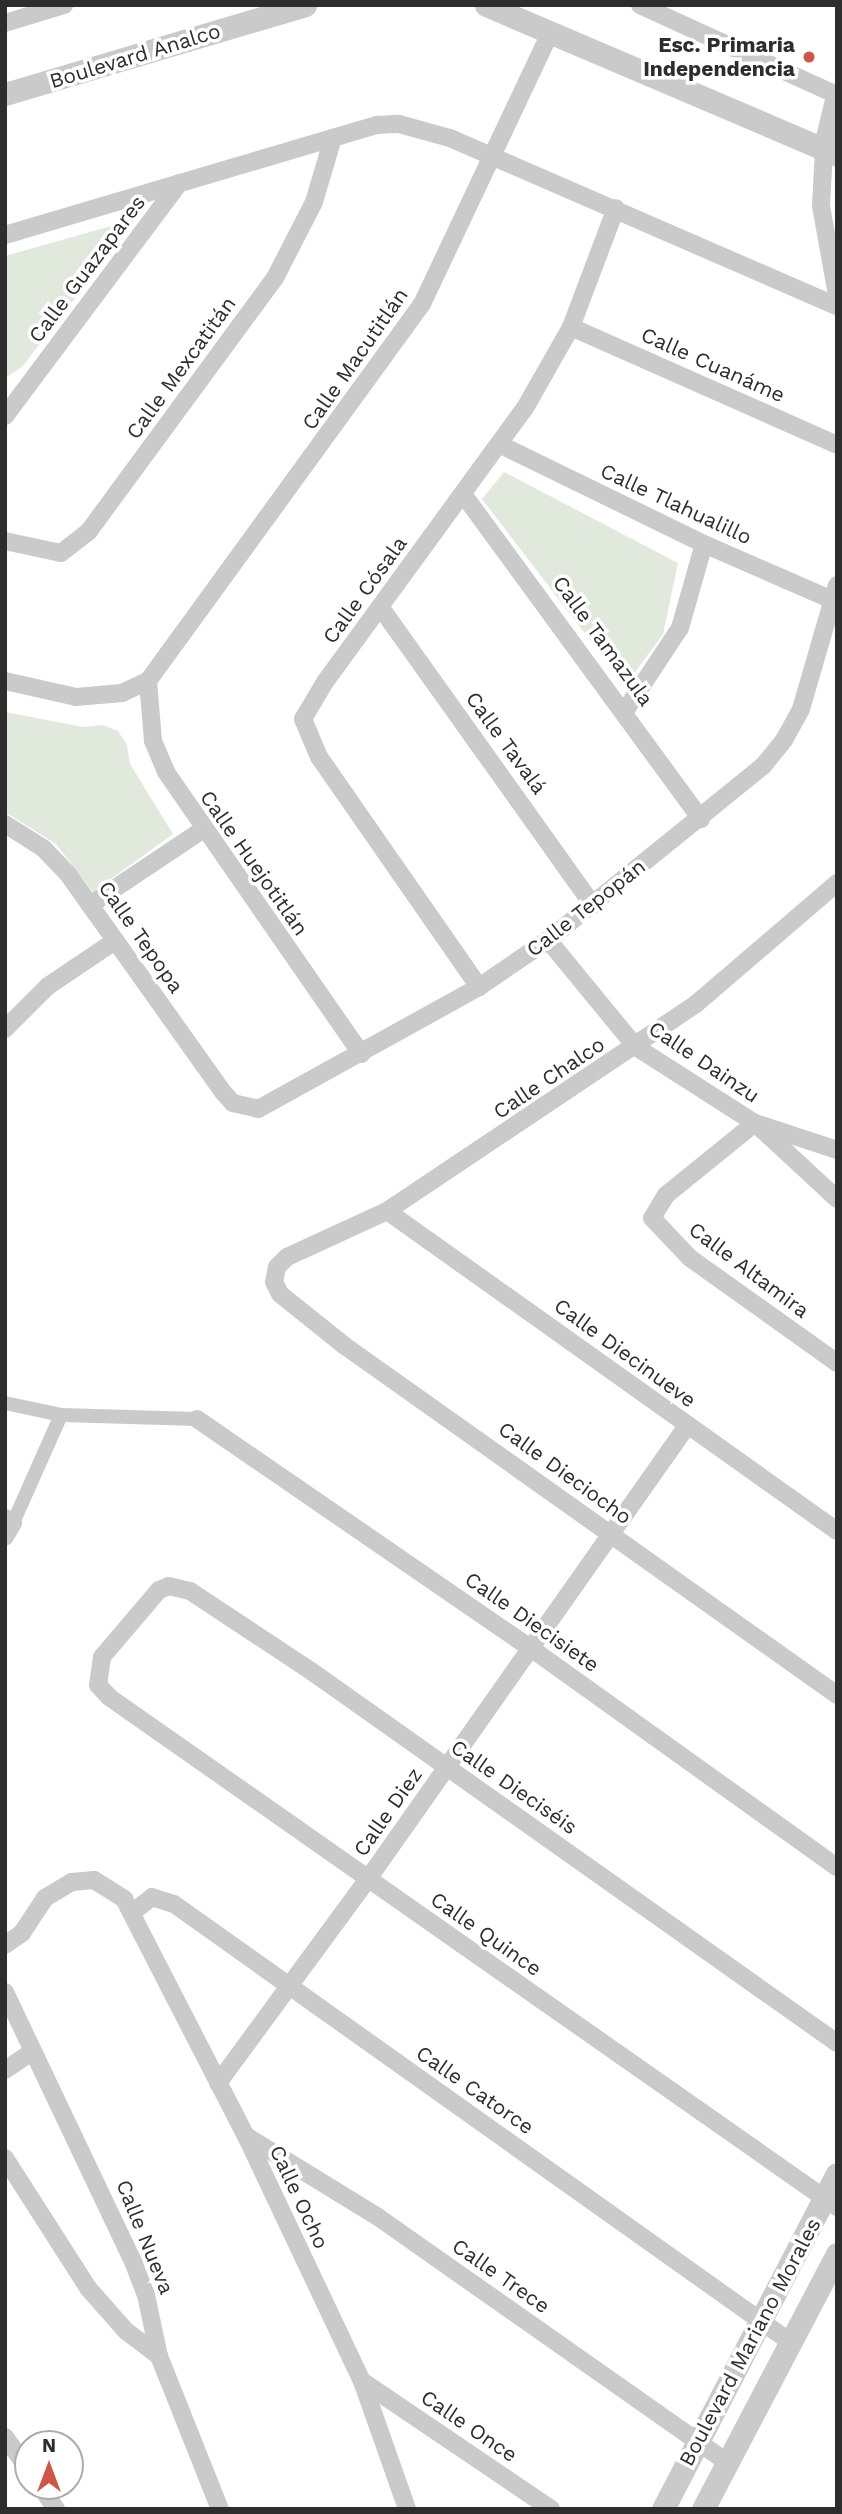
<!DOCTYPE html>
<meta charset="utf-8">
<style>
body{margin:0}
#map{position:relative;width:842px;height:2514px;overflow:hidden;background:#fff;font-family:"Work Sans",sans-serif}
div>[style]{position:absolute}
.green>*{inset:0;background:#e1e9dd}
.pedestrian>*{height:14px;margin:-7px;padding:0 7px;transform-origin:7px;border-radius:7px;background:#cacaca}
.minor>*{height:18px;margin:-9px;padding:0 9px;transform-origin:9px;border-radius:9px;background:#cacaca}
.tertiary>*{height:23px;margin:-11.5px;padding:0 11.5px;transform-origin:11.5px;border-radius:11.5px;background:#cacaca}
.dots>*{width:19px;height:19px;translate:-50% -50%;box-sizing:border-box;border:4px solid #fff;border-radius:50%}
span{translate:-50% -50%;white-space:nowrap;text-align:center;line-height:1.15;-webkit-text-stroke:7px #fff;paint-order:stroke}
.poi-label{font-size:21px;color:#2d2d2d;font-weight:700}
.right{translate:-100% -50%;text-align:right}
.street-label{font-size:21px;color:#2d2d2d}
.frame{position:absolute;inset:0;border:7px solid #2d2d2d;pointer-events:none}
.north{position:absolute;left:14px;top:2430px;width:70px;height:70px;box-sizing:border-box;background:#fff;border:2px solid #ababab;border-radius:50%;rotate:0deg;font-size:19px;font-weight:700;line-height:28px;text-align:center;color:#2d2d2d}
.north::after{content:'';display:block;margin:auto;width:24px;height:32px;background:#d05544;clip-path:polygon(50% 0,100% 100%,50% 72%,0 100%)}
</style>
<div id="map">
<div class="green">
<div style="clip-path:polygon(136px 219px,22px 367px,5px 378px,5px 256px)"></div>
<div style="clip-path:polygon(504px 472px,678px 563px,663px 634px,625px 686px,482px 499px)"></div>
<div style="clip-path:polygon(5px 712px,83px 727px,103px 725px,118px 731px,127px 745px,130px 764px,173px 834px,93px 892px,56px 844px,5px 812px)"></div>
</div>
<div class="pedestrian">
<div style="left:5px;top:1403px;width:57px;rotate:12.1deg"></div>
<div style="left:61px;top:1415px;width:136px;rotate:1.7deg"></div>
<div style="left:13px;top:1523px;width:118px;rotate:-66deg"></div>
</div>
<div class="minor">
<div style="left:640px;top:5px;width:213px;rotate:24.6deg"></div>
<div style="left:5px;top:23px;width:62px;rotate:-17deg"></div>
<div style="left:824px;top:149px;width:57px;rotate:93deg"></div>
<div style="left:821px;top:206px;width:90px;rotate:79.8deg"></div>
<div style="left:5px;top:235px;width:388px;rotate:-16.5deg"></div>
<div style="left:377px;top:125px;width:22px;rotate:-3deg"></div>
<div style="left:399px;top:124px;width:53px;rotate:15.4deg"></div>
<div style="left:450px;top:138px;width:422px;rotate:23.5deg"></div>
<div style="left:571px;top:327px;width:291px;rotate:23.9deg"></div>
<div style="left:5px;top:416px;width:291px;rotate:-53.2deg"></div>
<div style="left:501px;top:445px;width:226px;rotate:26deg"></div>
<div style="left:704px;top:544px;width:145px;rotate:23.6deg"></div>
<div style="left:463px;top:494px;width:403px;rotate:53.8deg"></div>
<div style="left:5px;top:541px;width:57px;rotate:12.1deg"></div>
<div style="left:61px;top:553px;width:36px;rotate:-38deg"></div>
<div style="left:89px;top:531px;width:316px;rotate:-53.7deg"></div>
<div style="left:276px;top:276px;width:83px;rotate:-62.8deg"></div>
<div style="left:314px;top:202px;width:67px;rotate:-73.5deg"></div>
<div style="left:381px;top:608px;width:365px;rotate:54.5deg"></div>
<div style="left:5px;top:681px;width:73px;rotate:12.7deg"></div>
<div style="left:76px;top:697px;width:46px;rotate:-5deg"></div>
<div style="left:122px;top:693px;width:29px;rotate:-25deg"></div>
<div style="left:148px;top:681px;width:466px;rotate:-54deg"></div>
<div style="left:422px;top:304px;width:300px;rotate:-64.7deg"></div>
<div style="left:148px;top:681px;width:60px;rotate:85.2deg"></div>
<div style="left:153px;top:741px;width:34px;rotate:67deg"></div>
<div style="left:166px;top:772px;width:343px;rotate:55.3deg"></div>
<div style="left:625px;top:711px;width:100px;rotate:-56.5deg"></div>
<div style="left:680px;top:628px;width:87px;rotate:-74.1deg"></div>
<div style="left:5px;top:824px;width:45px;rotate:32.3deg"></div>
<div style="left:43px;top:848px;width:36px;rotate:46deg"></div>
<div style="left:68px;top:874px;width:267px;rotate:54.6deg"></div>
<div style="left:223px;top:1092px;width:15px;rotate:48deg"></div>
<div style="left:233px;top:1103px;width:26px;rotate:13deg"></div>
<div style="left:258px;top:1109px;width:252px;rotate:-28.9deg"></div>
<div style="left:479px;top:987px;width:83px;rotate:-34.3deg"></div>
<div style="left:548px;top:940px;width:277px;rotate:-39deg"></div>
<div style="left:763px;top:766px;width:33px;rotate:-51deg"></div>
<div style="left:784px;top:740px;width:35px;rotate:-61deg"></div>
<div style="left:801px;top:709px;width:129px;rotate:-73.8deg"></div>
<div style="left:837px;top:883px;width:186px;rotate:139.4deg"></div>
<div style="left:696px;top:1004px;width:372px;rotate:146.2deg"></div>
<div style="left:387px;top:1211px;width:110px;rotate:155.3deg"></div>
<div style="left:287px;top:1257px;width:14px;rotate:135deg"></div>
<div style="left:277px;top:1267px;width:15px;rotate:101deg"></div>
<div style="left:274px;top:1282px;width:13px;rotate:63deg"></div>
<div style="left:280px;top:1294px;width:83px;rotate:38.7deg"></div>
<div style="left:345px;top:1346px;width:603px;rotate:35.35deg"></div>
<div style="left:90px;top:905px;width:135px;rotate:-33.8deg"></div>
<div style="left:548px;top:940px;width:139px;rotate:50.6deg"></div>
<div style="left:636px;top:1047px;width:141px;rotate:32.6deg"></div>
<div style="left:755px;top:1123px;width:86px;rotate:18.2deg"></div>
<div style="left:479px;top:987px;width:280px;rotate:-124.8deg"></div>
<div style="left:319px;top:757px;width:41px;rotate:-112.8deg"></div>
<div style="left:303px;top:719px;width:43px;rotate:-59.3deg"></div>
<div style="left:325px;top:682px;width:339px;rotate:-53.9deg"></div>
<div style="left:525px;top:408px;width:93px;rotate:-60.4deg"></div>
<div style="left:571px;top:327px;width:127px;rotate:-69.3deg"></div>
<div style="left:5px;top:1029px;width:61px;rotate:-45deg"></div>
<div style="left:48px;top:986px;width:81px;rotate:-33.9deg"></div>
<div style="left:837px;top:1199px;width:112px;rotate:-137.2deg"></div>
<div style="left:755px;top:1123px;width:114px;rotate:141deg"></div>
<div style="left:666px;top:1195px;width:27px;rotate:121deg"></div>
<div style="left:652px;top:1218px;width:55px;rotate:46.5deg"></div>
<div style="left:690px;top:1258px;width:181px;rotate:35.5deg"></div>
<div style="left:387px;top:1211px;width:552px;rotate:35.42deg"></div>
<div style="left:197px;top:1419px;width:406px;rotate:34.5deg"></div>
<div style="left:532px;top:1649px;width:375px;rotate:35.6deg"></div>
<div style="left:5px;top:1518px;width:9px;rotate:32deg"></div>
<div style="left:13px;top:1523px;width:16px;rotate:120deg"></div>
<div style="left:133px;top:1912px;width:24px;rotate:-38deg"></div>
<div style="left:152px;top:1897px;width:23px;rotate:18deg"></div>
<div style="left:174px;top:1904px;width:754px;rotate:35.4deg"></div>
<div style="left:5px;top:1945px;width:21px;rotate:-35deg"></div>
<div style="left:22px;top:1933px;width:42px;rotate:-56.7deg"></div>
<div style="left:45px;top:1898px;width:31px;rotate:-31deg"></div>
<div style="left:72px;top:1882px;width:22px;rotate:-5deg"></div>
<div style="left:94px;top:1880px;width:36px;rotate:32deg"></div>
<div style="left:124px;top:1899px;width:267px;rotate:62.8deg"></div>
<div style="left:246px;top:2136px;width:271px;rotate:64.7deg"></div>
<div style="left:362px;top:2381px;width:136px;rotate:70.6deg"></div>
<div style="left:5px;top:1992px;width:301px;rotate:64.6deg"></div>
<div style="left:134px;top:2264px;width:33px;rotate:69deg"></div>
<div style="left:146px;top:2295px;width:62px;rotate:78deg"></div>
<div style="left:159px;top:2356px;width:165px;rotate:68.3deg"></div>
<div style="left:837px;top:2043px;width:644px;rotate:-144.73deg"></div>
<div style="left:311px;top:1671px;width:145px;rotate:-146.5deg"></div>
<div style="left:190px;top:1591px;width:22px;rotate:-167deg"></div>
<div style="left:169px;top:1586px;width:11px;rotate:158deg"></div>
<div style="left:159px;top:1590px;width:88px;rotate:130.4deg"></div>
<div style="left:102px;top:1657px;width:28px;rotate:98deg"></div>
<div style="left:98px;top:1685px;width:16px;rotate:47deg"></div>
<div style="left:109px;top:1697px;width:889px;rotate:35.01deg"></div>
<div style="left:5px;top:2070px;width:32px;rotate:-34deg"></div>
<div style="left:218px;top:2083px;width:253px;rotate:-53.7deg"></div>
<div style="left:368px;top:1879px;width:554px;rotate:-54.85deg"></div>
<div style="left:246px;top:2136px;width:155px;rotate:31.5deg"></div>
<div style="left:378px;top:2217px;width:426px;rotate:35.1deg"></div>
<div style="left:5px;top:2158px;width:154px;rotate:57.4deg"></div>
<div style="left:88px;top:2288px;width:57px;rotate:48.5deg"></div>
<div style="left:126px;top:2331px;width:41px;rotate:37.1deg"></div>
<div style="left:362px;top:2381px;width:228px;rotate:34.1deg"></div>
<div style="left:5px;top:2437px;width:39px;rotate:54deg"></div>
<div style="left:40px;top:2486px;width:28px;rotate:55deg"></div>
</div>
<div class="tertiary">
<div style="left:486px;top:5px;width:382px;rotate:23.1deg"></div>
<div style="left:5px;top:94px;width:313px;rotate:-16.5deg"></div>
<div style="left:824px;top:149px;width:55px;rotate:-76.2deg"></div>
<div style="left:663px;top:2509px;width:377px;rotate:-62.6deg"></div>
<div style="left:703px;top:2509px;width:288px;rotate:-62.3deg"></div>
</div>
<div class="dots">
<div style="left:809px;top:57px;background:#d05544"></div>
</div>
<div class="poi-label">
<span class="right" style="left:795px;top:57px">Esc. Primaria<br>Independencia</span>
</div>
<div class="street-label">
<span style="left:135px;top:56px;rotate:-17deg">Boulevard Analco</span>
<span style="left:87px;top:269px;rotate:-53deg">Calle Guazapares</span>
<span style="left:355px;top:359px;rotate:-55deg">Calle Macutitlán</span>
<span style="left:713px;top:365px;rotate:24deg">Calle Cuanáme</span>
<span style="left:181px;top:368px;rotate:-54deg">Calle Mexcatitán</span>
<span style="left:676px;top:504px;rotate:25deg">Calle Tlahualillo</span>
<span style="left:365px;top:590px;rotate:-54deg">Calle Cósala</span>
<span style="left:603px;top:641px;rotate:54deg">Calle Tamazula</span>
<span style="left:506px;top:743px;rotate:54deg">Calle Tavalá</span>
<span style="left:254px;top:863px;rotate:55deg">Calle Huejotitlán</span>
<span style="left:586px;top:908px;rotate:-38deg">Calle Tepopán</span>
<span style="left:141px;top:937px;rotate:55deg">Calle Tepopa</span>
<span style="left:704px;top:1062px;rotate:34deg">Calle Dainzu</span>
<span style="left:549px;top:1078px;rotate:-34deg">Calle Chalco</span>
<span style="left:749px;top:1270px;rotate:37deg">Calle Altamira</span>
<span style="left:625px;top:1353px;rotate:36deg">Calle Diecinueve</span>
<span style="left:565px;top:1473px;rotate:36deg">Calle Dieciocho</span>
<span style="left:532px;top:1622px;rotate:35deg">Calle Diecisiete</span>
<span style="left:514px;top:1787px;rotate:35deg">Calle Dieciséis</span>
<span style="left:388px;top:1812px;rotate:-55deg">Calle Diez</span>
<span style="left:486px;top:1934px;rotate:35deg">Calle Quince</span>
<span style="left:475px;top:2090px;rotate:35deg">Calle Catorce</span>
<span style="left:299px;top:2197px;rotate:65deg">Calle Ocho</span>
<span style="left:145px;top:2237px;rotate:68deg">Calle Nueva</span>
<span style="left:501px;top:2276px;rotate:35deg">Calle Trece</span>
<span style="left:750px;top:2342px;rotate:-62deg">Boulevard Mariano Morales</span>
<span style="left:469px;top:2426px;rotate:34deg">Calle Once</span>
</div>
<div class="frame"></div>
<div class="north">N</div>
</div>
